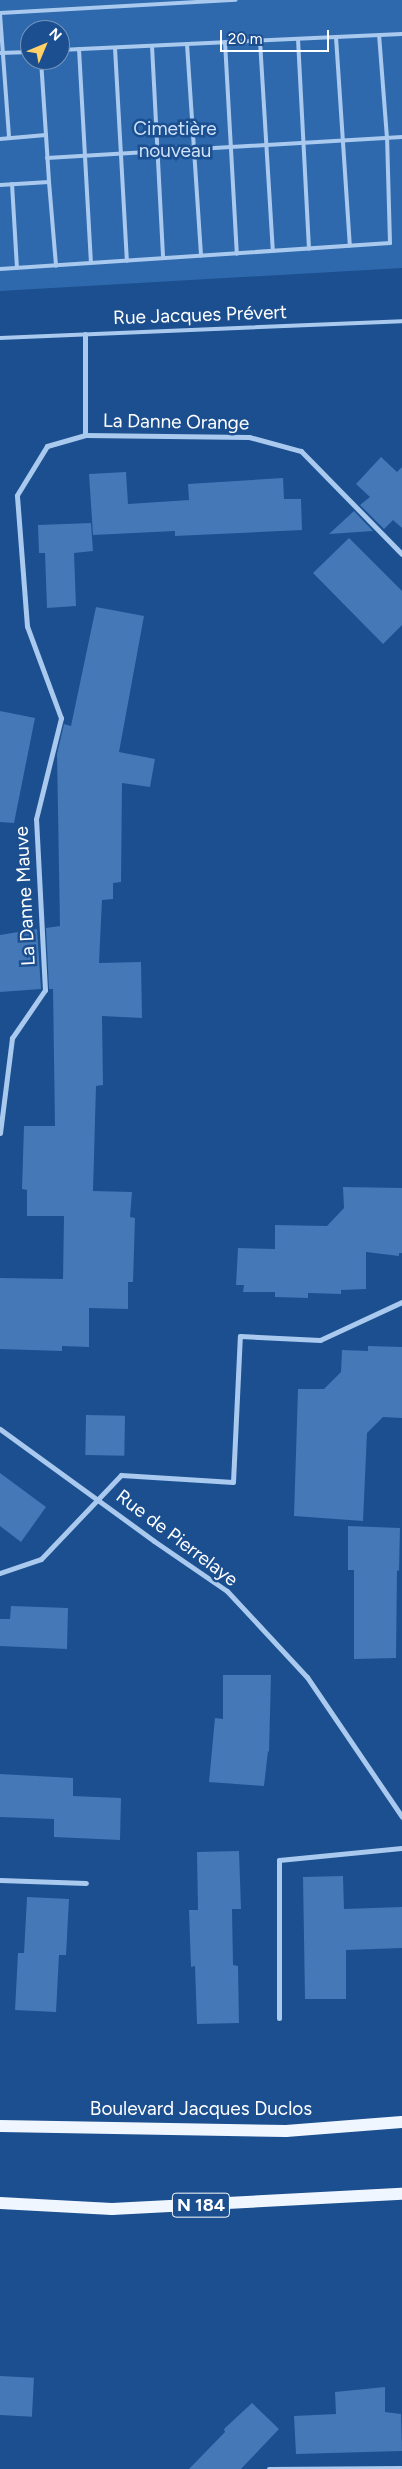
<!DOCTYPE html>
<meta charset="utf-8">
<style>
body{margin:0}
#map{position:relative;width:402px;height:2469px;overflow:hidden;background:#1b4f8f;font-family:Figtree,sans-serif}
div>[style]{position:absolute}
.green>*{inset:0;background:#2e69ad}
.building>*{inset:0;background:#4478b7;transform-origin:0 0}
.lane>*{height:4px;margin:-2px;padding:0 2px;transform-origin:2px;border-radius:2px;background:#a9c9ee}
.street>*{height:5px;margin:-2.5px;padding:0 2.5px;transform-origin:2.5px;border-radius:2.5px;background:#a9c9ee}
.primary>*{height:12px;margin:-6px;padding:0 6px;transform-origin:6px;border-radius:6px;background:#f0f6ff}
span{translate:-50% -50%;white-space:nowrap;text-align:center;line-height:1.15;-webkit-text-stroke:5px #1b4f8f;paint-order:stroke}
.shield-label span{padding:1px 4px;background:#1b4f8f;border:1px solid;border-radius:4px;-webkit-text-stroke-width:0}
.shield-label{font-size:18px;color:#fff;font-weight:700}
.park-label{font-size:19px;color:#cfe3fa}
.street-label{font-size:19px;color:#fff}
.north{position:absolute;left:20px;top:20px;width:50px;height:50px;box-sizing:border-box;background:#1b4f8f;border:1px solid #7695bc;border-radius:50%;rotate:45deg;font-size:14px;font-weight:700;line-height:20px;text-align:center;color:#fff}
.north::after{content:'';display:block;margin:auto;width:18px;height:22px;background:#ffd166;clip-path:polygon(50% 0,100% 100%,50% 72%,0 100%)}
.scale{position:absolute;left:220px;top:30px;width:109px;height:22px;box-sizing:border-box;border:2px solid #fff;border-top:0;padding-left:6px;font-size:15px;line-height:18px;white-space:nowrap;color:#fff;-webkit-text-stroke:4px #1b4f8f;paint-order:stroke}
</style>
<div id="map">
<div class="green">
<div style="clip-path:polygon(evenodd,0 0,402px 0,402px 268px,0 291px,0 0,30px 30px,60px 30px,60px 60px,30px 60px,30px 30px)"></div>
</div>
<div class="building">
<div style="clip-path:polygon(381px 457px,397px 472px,402px 467px,402px 528px,393px 520px,384px 529px,360px 505px,370px 497px,356px 484px)"></div>
<div style="clip-path:polygon(126px 472px,128px 504px,189px 500px,188px 484px,283px 478px,284px 499px,301px 499px,302px 530px,175px 536px,175px 531px,93px 535px,89px 474px)"></div>
<div style="clip-path:polygon(354px 511px,373px 531px,329px 534px)"></div>
<div style="clip-path:polygon(91px 523px,93px 551px,74px 553px,76px 606px,47px 608px,45px 553px,39px 553px,38px 525px)"></div>
<div style="clip-path:polygon(349px 538px,402px 591px,402px 625px,383px 644px,313px 573px)"></div>
<div style="clip-path:polygon(96px 607px,144px 616px,119px 752px,155px 759px,150px 787px,122px 783px,121px 882px,113px 883px,113px 899px,102px 900px,99px 963px,141px 962px,142px 1018px,102px 1016px,103px 1085px,96px 1086px,93px 1191px,132px 1192px,130px 1217px,135px 1218px,133px 1282px,128px 1282px,128px 1309px,89px 1308px,89px 1347px,62px 1346px,62px 1351px,0 1349px,0 1278px,63px 1279px,64px 1216px,27px 1216px,27px 1190px,22px 1189px,24px 1126px,55px 1126px,53px 989px,49px 989px,46px 928px,60px 926px,57px 754px,64px 724px,71px 726px)"></div>
<div style="clip-path:polygon(0 711px,35px 718px,14px 823px,0 822px)"></div>
<div style="clip-path:polygon(37px 929px,41px 989px,0 992px,0 935px)"></div>
<div style="clip-path:polygon(343px 1187px,402px 1188px,402px 1253px,399px 1253px,399px 1256px,366px 1252px,366px 1289px,341px 1290px,341px 1294px,308px 1293px,308px 1298px,275px 1297px,275px 1292px,243px 1292px,244px 1285px,236px 1285px,238px 1248px,275px 1249px,275px 1225px,327px 1226px,344px 1208px)"></div>
<div style="clip-path:polygon(368px 1346px,402px 1347px,402px 1418px,383px 1417px,367px 1433px,363px 1521px,294px 1516px,298px 1389px,324px 1389px,341px 1372px,342px 1350px,368px 1351px)"></div>
<div style="left:86px;top:1415px;width:39px;height:40px;rotate:1deg"></div>
<div style="clip-path:polygon(0 1473px,46px 1507px,21px 1542px,0 1526px)"></div>
<div style="clip-path:polygon(348px 1526px,400px 1528px,399px 1571px,397px 1570px,396px 1658px,354px 1659px,354px 1570px,348px 1570px)"></div>
<div style="clip-path:polygon(11px 1606px,68px 1608px,67px 1649px,0 1646px,0 1619px,10px 1619px)"></div>
<div style="clip-path:polygon(223px 1675px,271px 1675px,269px 1752px,268px 1751px,264px 1786px,209px 1782px,215px 1718px,223px 1719px)"></div>
<div style="clip-path:polygon(0 1774px,73px 1778px,73px 1796px,121px 1798px,120px 1840px,54px 1837px,54px 1819px,0 1817px)"></div>
<div style="clip-path:polygon(239px 1851px,241px 1909px,232px 1909px,233px 1965px,238px 1966px,239px 2023px,197px 2024px,195px 1966px,191px 1967px,189px 1910px,198px 1910px,197px 1852px)"></div>
<div style="clip-path:polygon(343px 1876px,344px 1909px,402px 1907px,402px 1948px,346px 1950px,346px 1999px,305px 1999px,303px 1877px)"></div>
<div style="clip-path:polygon(27px 1897px,69px 1899px,66px 1955px,59px 1955px,56px 2012px,15px 2010px,18px 1953px,24px 1953px)"></div>
<div style="left:0;top:2376px;width:34px;height:39px;rotate:3deg"></div>
<div style="clip-path:polygon(385px 2387px,385px 2412px,401px 2414px,402px 2451px,296px 2454px,294px 2416px,336px 2414px,335px 2392px)"></div>
<div style="clip-path:polygon(252px 2403px,279px 2429px,241px 2469px,189px 2469px,225px 2432px,224px 2429px)"></div>
</div>
<div class="lane">
<div style="left:0;top:13px;width:236px;rotate:-3.2deg"></div>
<div style="left:0;top:14px;width:124px;rotate:85.8deg"></div>
<div style="left:336px;top:37px;width:209px;rotate:86.2deg"></div>
<div style="left:298px;top:39px;width:210px;rotate:87deg"></div>
<div style="left:260px;top:41px;width:210px;rotate:86.5deg"></div>
<div style="left:225px;top:42px;width:212px;rotate:86.8deg"></div>
<div style="left:187px;top:44px;width:212px;rotate:86.2deg"></div>
<div style="left:152px;top:46px;width:212px;rotate:87deg"></div>
<div style="left:115px;top:48px;width:213px;rotate:86.8deg"></div>
<div style="left:79px;top:49px;width:214px;rotate:86.8deg"></div>
<div style="left:60px;top:50px;width:342px;rotate:-2.7deg"></div>
<div style="left:0;top:53px;width:30px;rotate:-2deg"></div>
<div style="left:41px;top:60px;width:75px;rotate:86.2deg"></div>
<div style="left:0;top:139px;width:46px;rotate:-5deg"></div>
<div style="left:46px;top:135px;width:47px;rotate:86.3deg"></div>
<div style="left:49px;top:182px;width:49px;rotate:176.5deg"></div>
<div style="left:47px;top:158px;width:356px;rotate:-3.4deg"></div>
<div style="left:49px;top:182px;width:84px;rotate:85.2deg"></div>
<div style="left:12px;top:184px;width:84px;rotate:86.6deg"></div>
<div style="left:0;top:269px;width:391px;rotate:-3.8deg"></div>
<div style="left:390px;top:243px;width:105px;rotate:-91.6deg"></div>
<div style="left:387px;top:138px;width:103px;rotate:-94.4deg"></div>
<div style="left:0;top:338px;width:402px;rotate:-2.4deg"></div>
<div style="left:269px;top:2469px;width:133px;rotate:-0.4deg"></div>
</div>
<div class="street">
<div style="left:85px;top:435px;width:164px;rotate:0.7deg"></div>
<div style="left:249px;top:437px;width:54px;rotate:15.1deg"></div>
<div style="left:301px;top:451px;width:144px;rotate:45.6deg"></div>
<div style="left:0;top:1133px;width:96px;rotate:-82.8deg"></div>
<div style="left:12px;top:1038px;width:58px;rotate:-55.5deg"></div>
<div style="left:45px;top:990px;width:171px;rotate:-93deg"></div>
<div style="left:36px;top:819px;width:104px;rotate:-76.1deg"></div>
<div style="left:61px;top:718px;width:98px;rotate:-110.3deg"></div>
<div style="left:27px;top:626px;width:131px;rotate:-94.4deg"></div>
<div style="left:17px;top:495px;width:57px;rotate:-58.5deg"></div>
<div style="left:47px;top:446px;width:40px;rotate:-16deg"></div>
<div style="left:85px;top:435px;width:101px;rotate:-90deg"></div>
<div style="left:0;top:1429px;width:190px;rotate:36deg"></div>
<div style="left:154px;top:1541px;width:88px;rotate:34.4deg"></div>
<div style="left:227px;top:1591px;width:117px;rotate:47.1deg"></div>
<div style="left:307px;top:1677px;width:169px;rotate:55.8deg"></div>
<div style="left:0;top:1573px;width:43px;rotate:-18.9deg"></div>
<div style="left:41px;top:1559px;width:116px;rotate:-46.4deg"></div>
<div style="left:121px;top:1475px;width:112px;rotate:3.6deg"></div>
<div style="left:233px;top:1482px;width:146px;rotate:-87.3deg"></div>
<div style="left:240px;top:1336px;width:80px;rotate:2.9deg"></div>
<div style="left:320px;top:1340px;width:90px;rotate:-24.9deg"></div>
<div style="left:0;top:1880px;width:86px;rotate:2deg"></div>
<div style="left:279px;top:2018px;width:158px;rotate:-90deg"></div>
<div style="left:279px;top:1860px;width:124px;rotate:-5.6deg"></div>
</div>
<div class="primary">
<div style="left:0;top:2126px;width:286px;rotate:1deg"></div>
<div style="left:286px;top:2131px;width:116px;rotate:-4.4deg"></div>
<div style="left:0;top:2203px;width:112px;rotate:3.1deg"></div>
<div style="left:112px;top:2209px;width:290px;rotate:-3deg"></div>
</div>
<div class="shield-label">
<span style="left:201px;top:2205px">N 184</span>
</div>
<div class="park-label">
<span style="left:175px;top:140px">Cimetière<br>nouveau</span>
</div>
<div class="street-label">
<span style="left:200px;top:315px;rotate:-2deg">Rue Jacques Prévert</span>
<span style="left:176px;top:422px;rotate:1deg">La Danne Orange</span>
<span style="left:25px;top:896px;rotate:-93deg">La Danne Mauve</span>
<span style="left:177px;top:1538px;rotate:37deg">Rue de Pierrelaye</span>
<span style="left:201px;top:2109px">Boulevard Jacques Duclos</span>
</div>
<div class="north">N</div>
<div class="scale">20 m</div>
</div>
